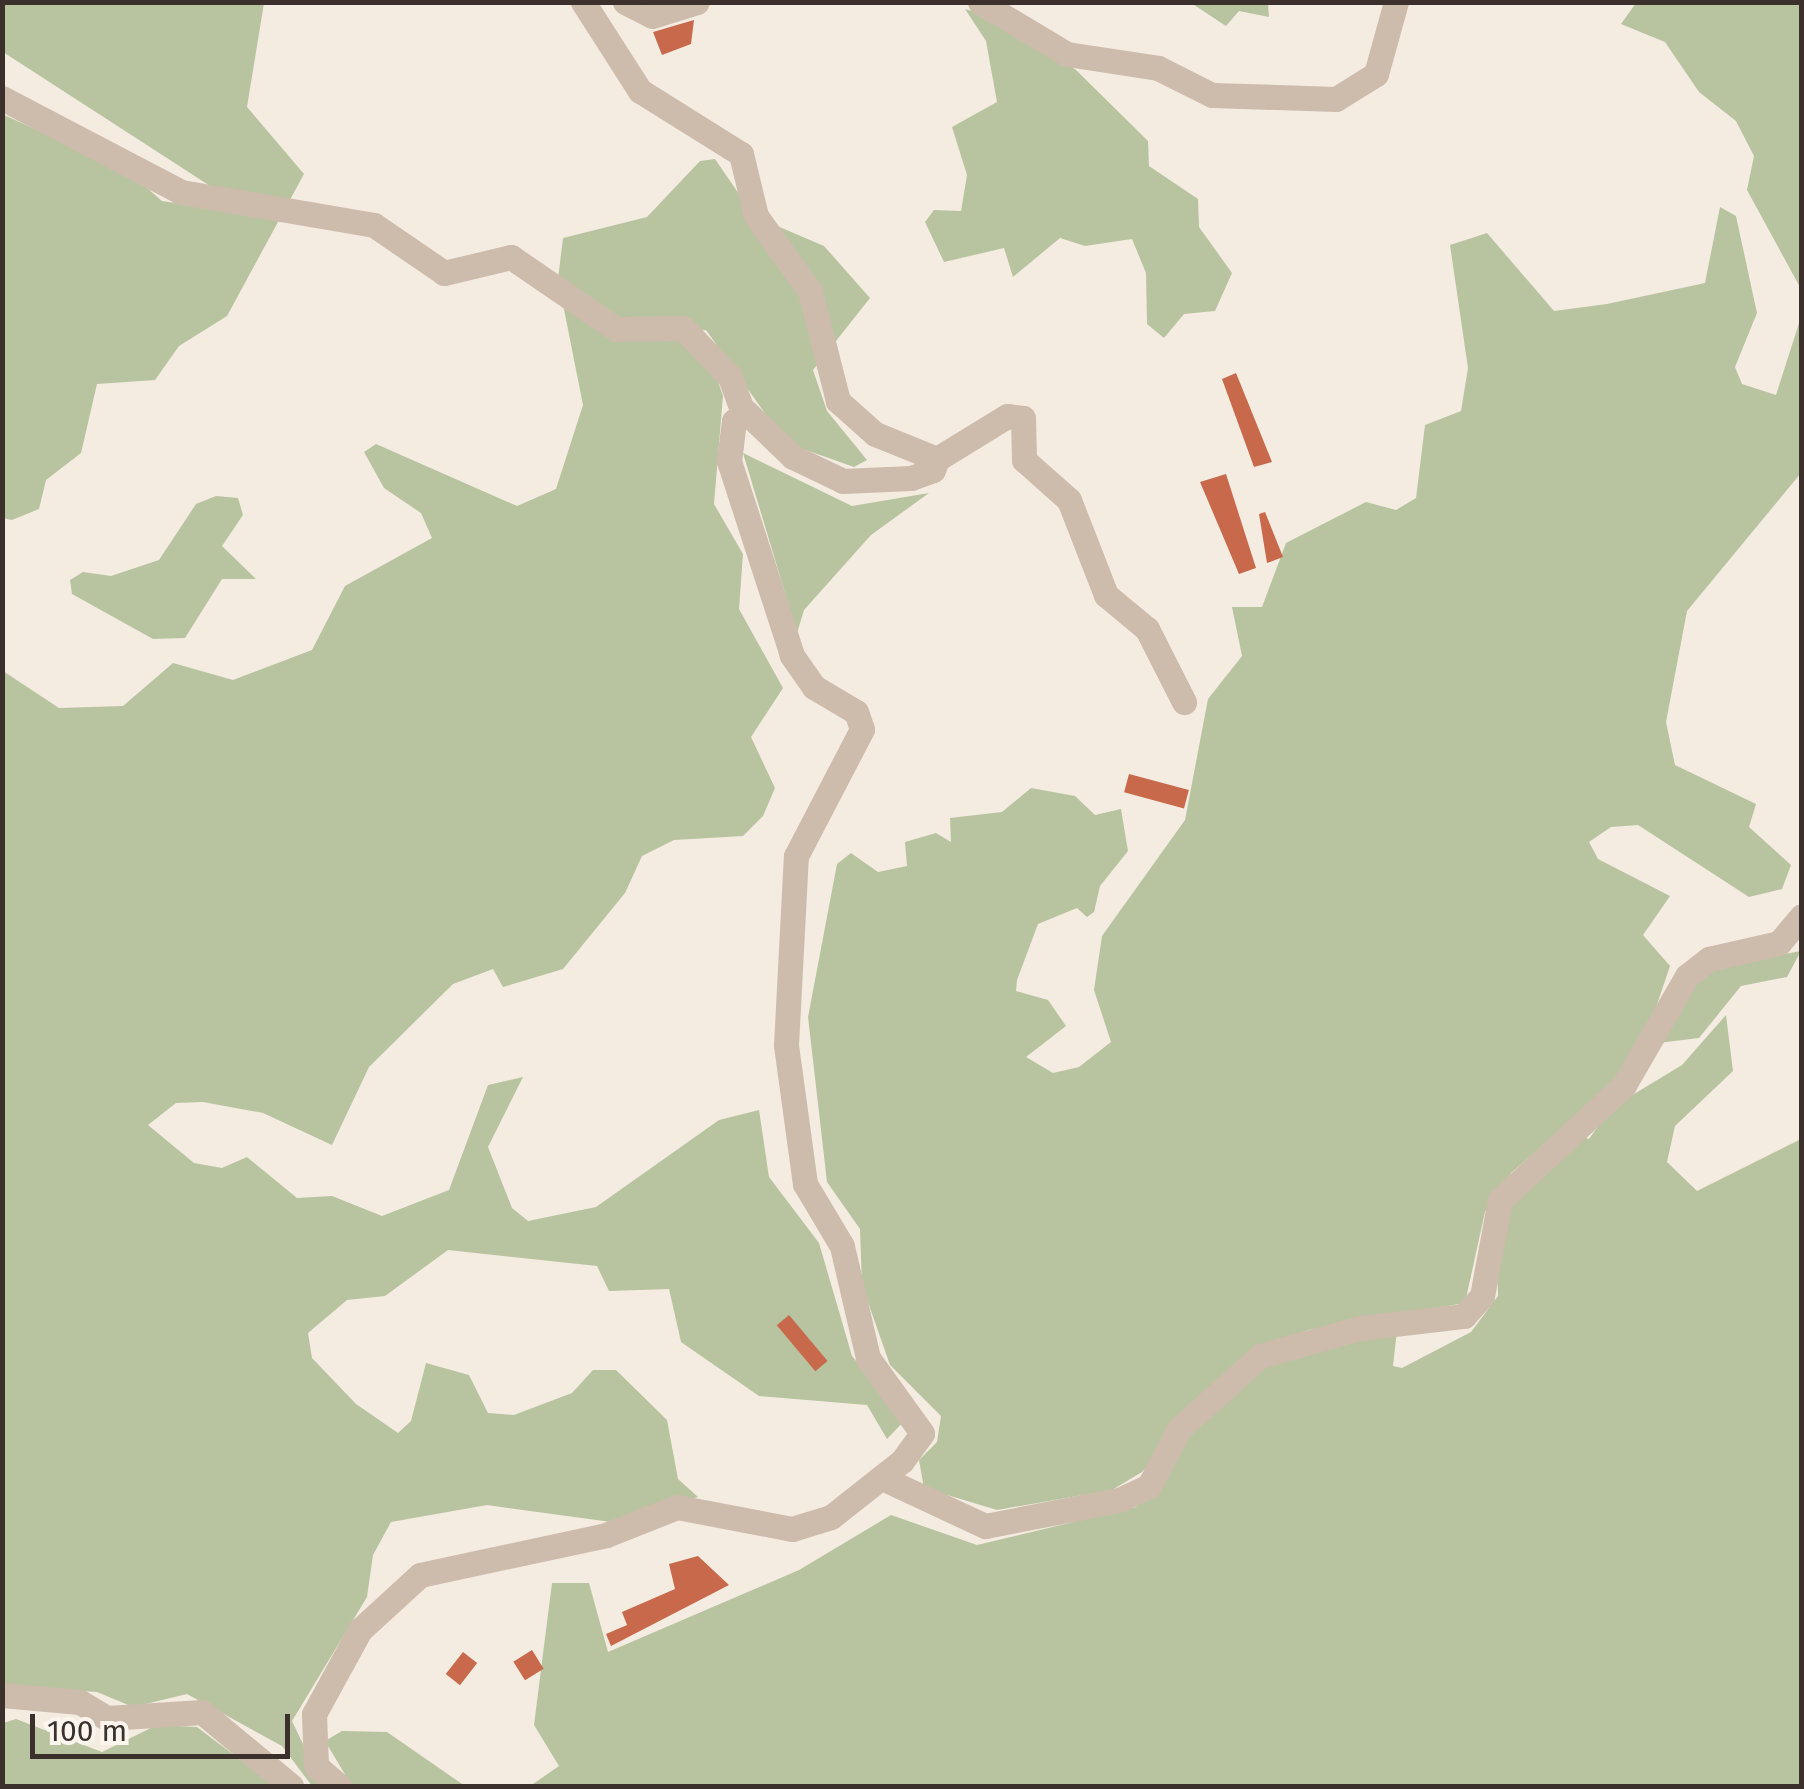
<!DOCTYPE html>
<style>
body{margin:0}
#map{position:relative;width:1804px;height:1789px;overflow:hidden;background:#f4ebe1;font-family:"Fira Sans",sans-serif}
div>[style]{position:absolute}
.green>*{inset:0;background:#b8c4a0}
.building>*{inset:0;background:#c8694b;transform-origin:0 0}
.minor>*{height:25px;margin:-12.5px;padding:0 12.5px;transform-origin:12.5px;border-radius:12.5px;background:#cdbbac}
span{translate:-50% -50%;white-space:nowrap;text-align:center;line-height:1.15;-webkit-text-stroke:8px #fbf5ee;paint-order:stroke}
.frame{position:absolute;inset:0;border:5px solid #3b302b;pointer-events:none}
.scale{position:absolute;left:30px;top:1714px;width:260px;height:45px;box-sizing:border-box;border:5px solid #3b302b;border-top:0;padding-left:12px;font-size:30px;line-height:35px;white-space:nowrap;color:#3b302b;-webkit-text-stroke:8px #fbf5ee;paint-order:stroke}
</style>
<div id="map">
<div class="green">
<div style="clip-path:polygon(2px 3px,264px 3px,247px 107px,304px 174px,227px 316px,179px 346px,155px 380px,97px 384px,81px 453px,46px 480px,39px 509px,12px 520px,2px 518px,2px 114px,130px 173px,162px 201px,255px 215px,3px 52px)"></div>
<div style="clip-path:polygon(1191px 3px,1268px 3px,1269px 17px,1239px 11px,1226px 26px)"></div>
<div style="clip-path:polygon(1636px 3px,1801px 3px,1801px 289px,1747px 190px,1754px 156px,1736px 121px,1699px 92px,1665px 42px,1621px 24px)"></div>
<div style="clip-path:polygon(965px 9px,1004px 21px,1076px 70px,1148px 141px,1149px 166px,1198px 199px,1199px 227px,1232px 273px,1215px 311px,1184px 314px,1164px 338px,1147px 324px,1146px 273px,1132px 239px,1085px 246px,1060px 238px,1013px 277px,1004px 248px,944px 262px,925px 222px,934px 210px,961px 211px,967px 175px,952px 127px,997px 102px,986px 41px)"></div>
<div style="clip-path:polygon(715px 159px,754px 216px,824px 246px,870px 298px,813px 370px,827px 411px,867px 460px,854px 467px,786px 443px,706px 330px,686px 332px,712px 364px,723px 396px,714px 504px,743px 554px,739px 609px,783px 688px,751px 737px,775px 788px,763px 816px,743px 836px,674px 840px,642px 856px,625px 893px,563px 969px,503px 987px,493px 969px,453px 984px,369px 1067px,332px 1145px,263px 1113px,203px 1102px,176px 1103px,148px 1125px,194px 1163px,222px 1168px,247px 1157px,297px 1198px,332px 1196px,382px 1216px,449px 1190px,488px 1085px,523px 1077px,488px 1147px,512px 1208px,528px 1221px,596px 1207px,719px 1120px,759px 1110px,769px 1177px,819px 1243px,852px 1356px,905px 1420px,887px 1439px,867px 1405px,759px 1396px,681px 1342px,669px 1289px,609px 1291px,597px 1266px,448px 1250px,385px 1296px,347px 1300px,308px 1333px,312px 1358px,356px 1404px,398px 1433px,411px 1421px,426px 1363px,469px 1375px,488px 1413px,514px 1415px,572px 1393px,593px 1370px,616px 1370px,667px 1420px,678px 1479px,698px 1497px,611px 1522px,487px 1505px,391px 1522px,373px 1555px,367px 1597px,292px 1721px,323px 1786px,312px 1786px,282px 1746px,187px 1694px,133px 1707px,97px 1692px,3px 1686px,3px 671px,59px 708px,123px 706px,173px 663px,233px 680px,312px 650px,345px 586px,432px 538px,421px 513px,384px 488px,364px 452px,376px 444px,517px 506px,556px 489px,583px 405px,558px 279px,563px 238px,647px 217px,700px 161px)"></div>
<div style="clip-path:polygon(1720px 207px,1736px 216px,1757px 313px,1735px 367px,1742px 384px,1776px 395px,1801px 317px,1801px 473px,1687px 611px,1666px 722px,1675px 765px,1756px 804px,1749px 827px,1791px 865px,1782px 889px,1749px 897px,1638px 825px,1611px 827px,1589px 842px,1598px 859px,1670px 896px,1643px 935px,1670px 966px,1643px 1046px,1623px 1076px,1511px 1173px,1485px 1212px,1465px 1303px,1308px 1330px,1249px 1354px,1142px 1472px,1112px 1490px,997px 1510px,924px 1488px,919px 1460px,937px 1442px,941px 1416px,890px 1365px,862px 1285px,860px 1229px,827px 1182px,808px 1017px,837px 864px,851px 853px,878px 872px,907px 866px,905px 842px,936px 833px,951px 842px,950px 818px,1002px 812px,1031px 788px,1075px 796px,1095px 815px,1121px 809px,1128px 851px,1100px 886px,1094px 912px,1087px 917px,1077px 908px,1038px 924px,1017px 980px,1016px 991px,1048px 1000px,1066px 1026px,1026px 1057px,1053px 1073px,1079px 1067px,1111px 1042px,1094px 990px,1102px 936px,1185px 820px,1208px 699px,1242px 656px,1232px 607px,1262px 607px,1286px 543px,1366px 502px,1396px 510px,1416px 498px,1425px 425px,1461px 411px,1468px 368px,1450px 245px,1487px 233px,1554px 311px,1607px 304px,1705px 283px)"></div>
<div style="clip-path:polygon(743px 453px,852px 506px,929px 493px,871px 535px,804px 610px,797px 633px)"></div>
<div style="clip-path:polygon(216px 496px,238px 498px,243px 515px,222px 546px,256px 579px,222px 579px,185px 638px,153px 639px,72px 594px,70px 580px,83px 572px,111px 576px,159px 560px,196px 504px)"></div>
<div style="clip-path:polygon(1801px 951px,1787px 977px,1741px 986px,1699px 1038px,1658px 1043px,1694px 980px,1714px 967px)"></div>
<div style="clip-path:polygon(1726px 1015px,1733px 1071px,1675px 1126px,1667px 1162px,1697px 1191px,1801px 1139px,1801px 1786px,530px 1786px,559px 1766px,534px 1725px,552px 1583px,589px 1583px,608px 1652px,799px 1570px,891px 1515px,977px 1545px,1136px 1507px,1177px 1448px,1268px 1361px,1397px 1330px,1393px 1366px,1402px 1368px,1471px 1332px,1498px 1296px,1497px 1251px,1510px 1202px,1581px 1136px,1589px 1139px,1611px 1108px,1682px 1065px)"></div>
<div style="clip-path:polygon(16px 1719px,102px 1752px,157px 1725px,197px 1727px,275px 1786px,3px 1786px,3px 1723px)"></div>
<div style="clip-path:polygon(342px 1731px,387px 1732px,465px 1786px,352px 1786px,325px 1741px)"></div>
</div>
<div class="building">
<div style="clip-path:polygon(694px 20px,691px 44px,662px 55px,653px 32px)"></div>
<div style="clip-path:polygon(1236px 373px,1272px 462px,1254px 467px,1222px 379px)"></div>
<div style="clip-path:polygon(1226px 474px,1256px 568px,1239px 574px,1200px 482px)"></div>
<div style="clip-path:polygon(1265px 512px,1283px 557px,1267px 563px,1259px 514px)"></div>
<div style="left:1129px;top:774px;width:62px;height:19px;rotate:15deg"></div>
<div style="left:789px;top:1315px;width:60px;height:16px;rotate:50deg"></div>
<div style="clip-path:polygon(698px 1556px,729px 1585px,611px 1646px,606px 1634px,627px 1625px,622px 1612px,675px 1589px,669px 1564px)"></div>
<div style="left:532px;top:1650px;width:22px;height:22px;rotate:58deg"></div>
<div style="left:463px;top:1652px;width:18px;height:28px;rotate:38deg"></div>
</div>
<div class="minor">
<div style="left:625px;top:2px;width:30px;rotate:27deg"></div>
<div style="left:652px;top:16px;width:47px;rotate:-17.3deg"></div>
<div style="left:980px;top:2px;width:101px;rotate:30.9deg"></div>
<div style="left:1067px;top:54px;width:92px;rotate:8.7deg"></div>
<div style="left:1158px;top:68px;width:60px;rotate:26.6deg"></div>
<div style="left:1212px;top:95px;width:124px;rotate:1.8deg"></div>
<div style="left:1336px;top:99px;width:47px;rotate:-32deg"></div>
<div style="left:1376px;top:74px;width:75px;rotate:-74.5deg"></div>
<div style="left:2px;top:98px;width:202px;rotate:27.7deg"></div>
<div style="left:181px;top:192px;width:196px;rotate:9.7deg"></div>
<div style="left:374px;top:225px;width:85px;rotate:34.4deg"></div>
<div style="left:444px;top:273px;width:69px;rotate:-13.4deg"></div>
<div style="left:511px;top:257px;width:127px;rotate:34.4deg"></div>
<div style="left:616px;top:329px;width:67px;rotate:-0.9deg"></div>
<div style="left:683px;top:328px;width:68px;rotate:46.2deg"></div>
<div style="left:730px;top:377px;width:37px;rotate:70deg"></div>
<div style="left:937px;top:459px;width:82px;rotate:-31.6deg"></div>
<div style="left:1007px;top:416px;width:16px;rotate:7deg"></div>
<div style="left:1023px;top:418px;width:42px;rotate:88.6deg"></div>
<div style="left:1024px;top:460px;width:60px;rotate:41.6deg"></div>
<div style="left:1069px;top:500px;width:102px;rotate:68.7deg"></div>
<div style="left:1106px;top:595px;width:53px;rotate:39.7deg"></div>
<div style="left:1147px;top:629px;width:82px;rotate:63.1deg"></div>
<div style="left:882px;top:1478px;width:114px;rotate:25deg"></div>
<div style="left:985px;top:1526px;width:136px;rotate:-11deg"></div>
<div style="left:1119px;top:1500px;width:33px;rotate:-25deg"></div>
<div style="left:1149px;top:1486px;width:64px;rotate:-62.2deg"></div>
<div style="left:1179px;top:1429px;width:109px;rotate:-42deg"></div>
<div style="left:1260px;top:1356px;width:104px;rotate:-15.6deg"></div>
<div style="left:1360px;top:1328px;width:105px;rotate:-6.6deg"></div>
<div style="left:1464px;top:1316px;width:27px;rotate:-48deg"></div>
<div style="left:1482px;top:1296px;width:98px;rotate:-79.4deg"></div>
<div style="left:1500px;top:1200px;width:169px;rotate:-42.8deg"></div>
<div style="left:1624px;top:1085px;width:126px;rotate:-60deg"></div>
<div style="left:1687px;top:976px;width:28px;rotate:-38deg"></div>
<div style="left:1709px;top:959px;width:72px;rotate:-12.9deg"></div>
<div style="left:1779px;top:943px;width:35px;rotate:-50deg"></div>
<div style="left:2px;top:1695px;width:78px;rotate:5.1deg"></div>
<div style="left:80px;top:1702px;width:31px;rotate:31deg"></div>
<div style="left:107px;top:1718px;width:95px;rotate:-3.6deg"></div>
<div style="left:202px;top:1712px;width:116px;rotate:39.7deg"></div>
<div style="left:339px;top:1786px;width:30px;rotate:-139deg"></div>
<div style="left:316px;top:1766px;width:52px;rotate:-92.2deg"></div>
<div style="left:314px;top:1714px;width:96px;rotate:-61.3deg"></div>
<div style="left:360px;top:1630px;width:81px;rotate:-42.5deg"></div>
<div style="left:420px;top:1575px;width:190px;rotate:-12.1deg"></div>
<div style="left:606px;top:1535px;width:76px;rotate:-21.5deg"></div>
<div style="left:677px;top:1507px;width:117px;rotate:10.8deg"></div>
<div style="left:792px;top:1529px;width:41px;rotate:-17.1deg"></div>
<div style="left:831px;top:1517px;width:90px;rotate:-38.3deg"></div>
<div style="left:902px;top:1461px;width:34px;rotate:-54deg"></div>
<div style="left:922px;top:1433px;width:92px;rotate:-125.8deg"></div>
<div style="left:868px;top:1358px;width:115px;rotate:-103.1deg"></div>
<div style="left:842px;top:1246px;width:72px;rotate:-120.8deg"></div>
<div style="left:805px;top:1184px;width:140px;rotate:-97.8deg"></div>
<div style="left:786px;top:1045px;width:189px;rotate:-87deg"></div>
<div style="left:796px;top:856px;width:143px;rotate:-62.5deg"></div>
<div style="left:862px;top:729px;width:18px;rotate:-109deg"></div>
<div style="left:856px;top:712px;width:49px;rotate:-149.2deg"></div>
<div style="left:814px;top:687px;width:39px;rotate:-125deg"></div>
<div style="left:792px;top:655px;width:204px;rotate:-108deg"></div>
<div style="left:729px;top:461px;width:40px;rotate:-82.9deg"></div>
<div style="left:734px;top:421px;width:15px;rotate:-37deg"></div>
<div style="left:746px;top:412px;width:65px;rotate:43.8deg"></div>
<div style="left:793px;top:457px;width:55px;rotate:25.6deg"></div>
<div style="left:843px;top:481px;width:68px;rotate:-2.5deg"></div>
<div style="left:911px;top:478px;width:23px;rotate:-20deg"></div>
<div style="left:933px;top:470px;width:12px;rotate:-70deg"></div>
<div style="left:937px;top:459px;width:67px;rotate:-158deg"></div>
<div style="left:875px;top:434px;width:50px;rotate:-138.3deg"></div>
<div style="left:838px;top:401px;width:114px;rotate:-104.3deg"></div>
<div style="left:810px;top:291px;width:92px;rotate:-125.8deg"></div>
<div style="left:756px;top:216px;width:64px;rotate:-103.6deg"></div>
<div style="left:741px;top:154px;width:119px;rotate:-148deg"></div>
<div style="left:640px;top:91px;width:106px;rotate:-122.6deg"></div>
</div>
<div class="frame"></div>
<div class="scale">100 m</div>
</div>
